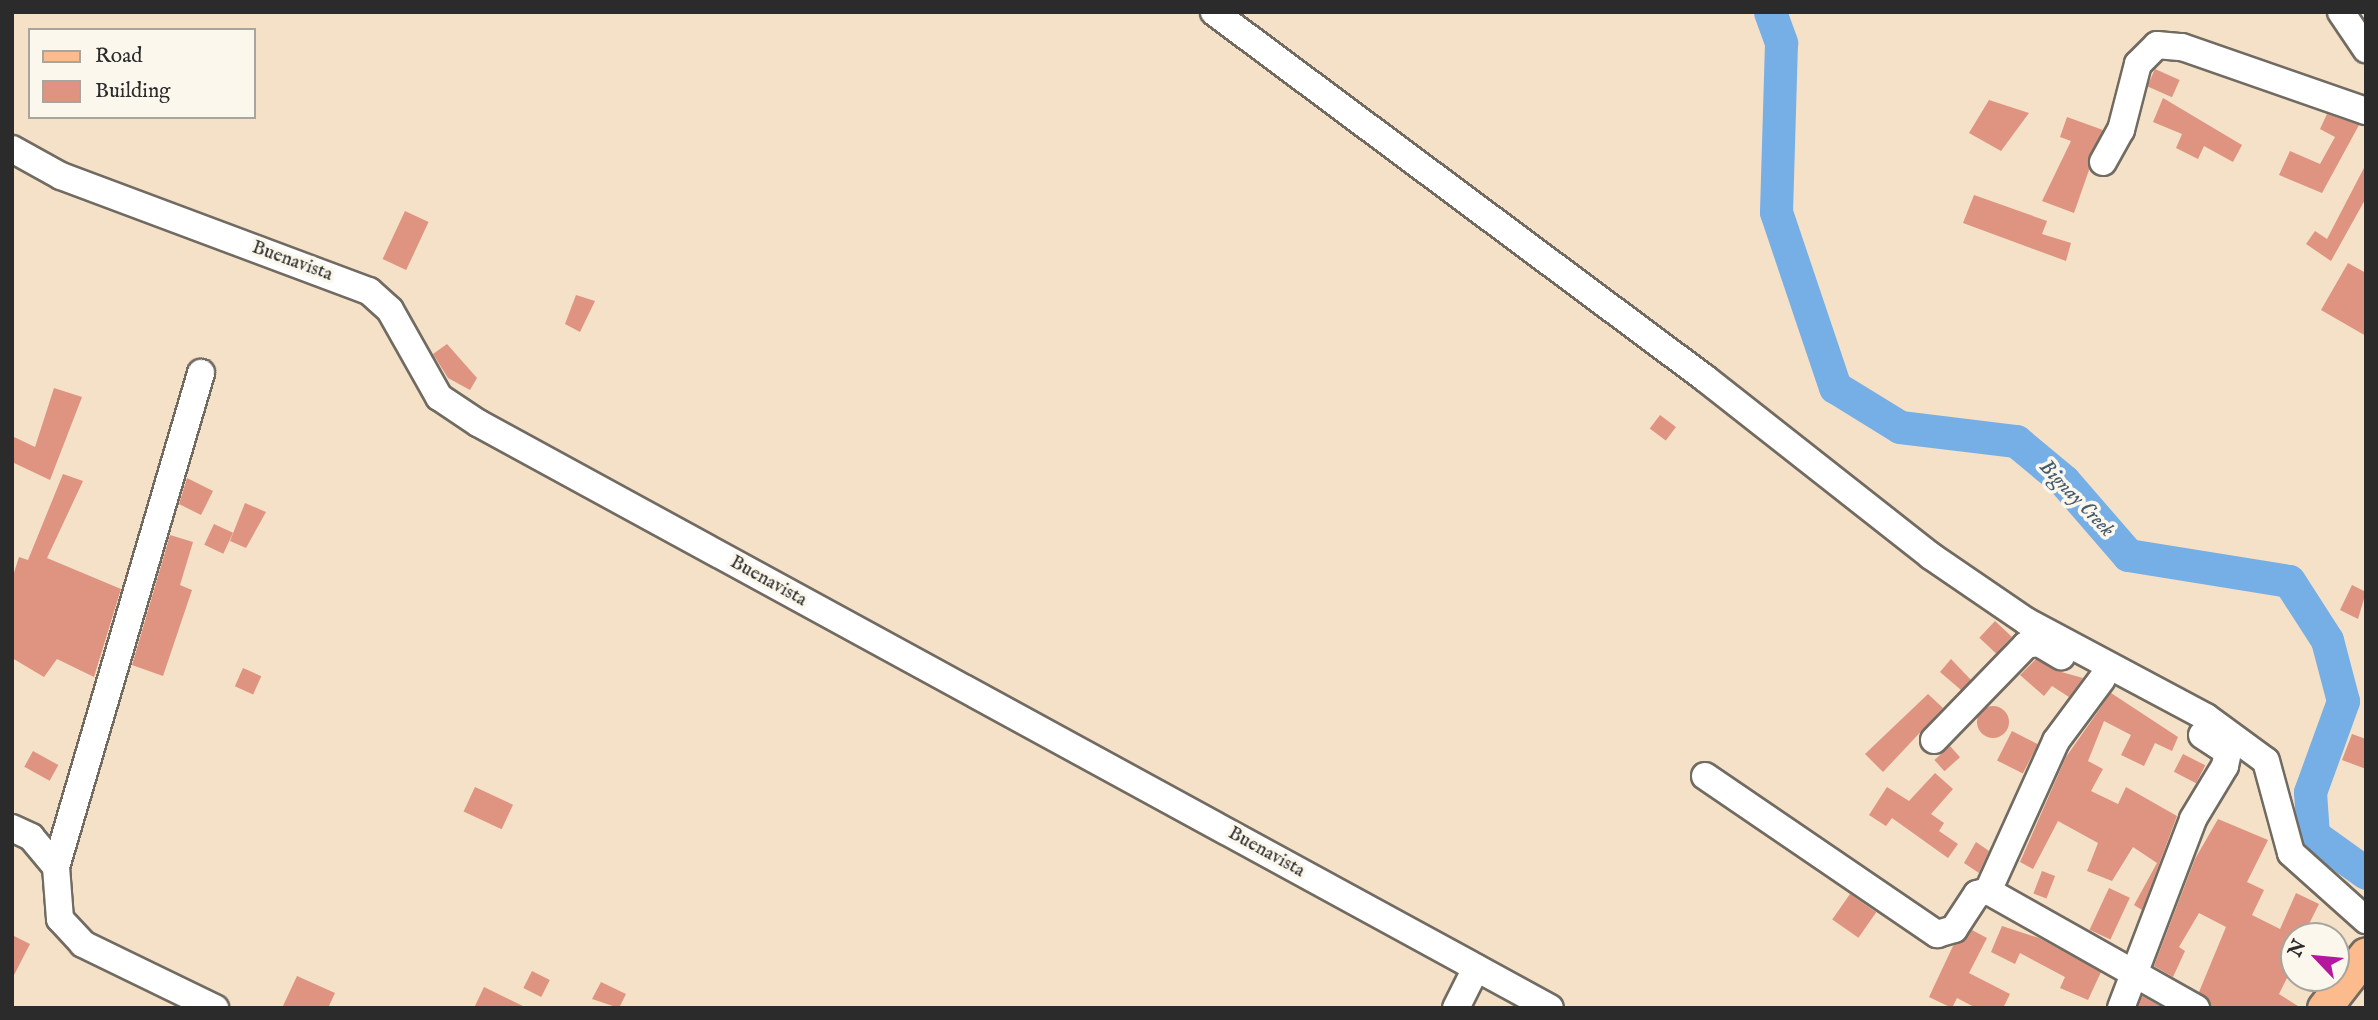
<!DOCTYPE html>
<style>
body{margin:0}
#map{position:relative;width:2378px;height:1020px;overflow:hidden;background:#f4e1c7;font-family:"IM FELL English",serif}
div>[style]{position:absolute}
.river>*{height:33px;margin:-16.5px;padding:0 16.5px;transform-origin:16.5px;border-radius:16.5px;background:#76aee6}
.building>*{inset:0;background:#de9480;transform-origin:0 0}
.round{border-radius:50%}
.roads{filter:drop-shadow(2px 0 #716b62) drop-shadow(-2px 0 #716b62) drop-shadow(0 2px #716b62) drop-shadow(0 -2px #716b62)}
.minor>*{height:26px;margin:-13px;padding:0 13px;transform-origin:13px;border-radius:13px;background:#fff}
.major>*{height:33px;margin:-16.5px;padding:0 16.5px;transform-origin:16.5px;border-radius:16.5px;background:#fbbb8c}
span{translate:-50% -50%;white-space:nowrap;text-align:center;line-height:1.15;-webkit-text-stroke:7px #fbf7ec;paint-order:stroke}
.street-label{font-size:19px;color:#2b2b2b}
.water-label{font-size:21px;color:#45596c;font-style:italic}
.frame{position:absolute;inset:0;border:14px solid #2b2b2b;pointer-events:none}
.legend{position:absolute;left:28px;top:28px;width:228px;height:91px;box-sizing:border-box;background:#fbf7ec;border:2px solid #a8a59f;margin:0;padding:9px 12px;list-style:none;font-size:21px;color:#2b2b2b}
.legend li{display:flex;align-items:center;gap:14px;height:35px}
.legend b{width:35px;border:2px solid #a8a59f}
.north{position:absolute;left:2280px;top:922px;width:70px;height:70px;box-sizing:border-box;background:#fbf7ec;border:2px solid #a8a59f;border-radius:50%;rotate:296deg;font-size:19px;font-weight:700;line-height:28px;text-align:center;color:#2b2b2b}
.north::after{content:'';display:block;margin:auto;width:24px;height:32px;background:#b5179e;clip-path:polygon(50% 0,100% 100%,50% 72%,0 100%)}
</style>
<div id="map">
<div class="river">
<div style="left:1770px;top:12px;width:33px;rotate:70deg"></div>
<div style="left:1781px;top:43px;width:169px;rotate:91.7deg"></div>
<div style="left:1776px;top:212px;width:185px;rotate:71.4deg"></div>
<div style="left:1835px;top:387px;width:76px;rotate:31.6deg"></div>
<div style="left:1900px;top:427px;width:117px;rotate:6.9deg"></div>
<div style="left:2016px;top:441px;width:62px;rotate:39.8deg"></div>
<div style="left:2064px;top:481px;width:98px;rotate:49.1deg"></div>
<div style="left:2128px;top:555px;width:163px;rotate:9.2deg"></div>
<div style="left:2289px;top:581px;width:70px;rotate:57.2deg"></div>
<div style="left:2327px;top:640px;width:63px;rotate:75.3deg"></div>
<div style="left:2343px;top:701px;width:97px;rotate:109.9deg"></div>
<div style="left:2310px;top:792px;width:43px;rotate:86deg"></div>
<div style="left:2313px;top:835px;width:65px;rotate:35.6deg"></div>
</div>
<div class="building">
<div style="left:2155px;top:69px;width:27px;height:19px;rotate:24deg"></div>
<div style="clip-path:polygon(2163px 98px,2242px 145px,2233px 162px,2204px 146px,2198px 159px,2176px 148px,2182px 134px,2153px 122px)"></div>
<div style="clip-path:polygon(1989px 100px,2029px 113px,2001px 151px,1969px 133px)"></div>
<div style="clip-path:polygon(2327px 114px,2359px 125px,2322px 193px,2279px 175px,2290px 151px,2320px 164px,2335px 137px,2320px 129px)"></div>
<div style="clip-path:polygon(2067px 117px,2103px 130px,2074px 213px,2042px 201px,2071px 141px,2060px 137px)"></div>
<div style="clip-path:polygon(2366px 164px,2366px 198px,2331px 261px,2306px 244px,2315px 231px,2327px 239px)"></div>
<div style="clip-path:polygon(1974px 195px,2047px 221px,2042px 234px,2071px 243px,2066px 261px,1963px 223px)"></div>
<div style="left:405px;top:211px;width:26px;height:53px;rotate:25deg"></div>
<div style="clip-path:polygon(2348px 263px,2366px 273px,2366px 336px,2321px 310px)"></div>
<div style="clip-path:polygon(576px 295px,595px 301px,580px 332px,565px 324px)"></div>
<div style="clip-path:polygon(447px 344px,477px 378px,470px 390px,448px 378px,433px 354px)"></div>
<div style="clip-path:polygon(54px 388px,82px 397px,50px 480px,12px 462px,12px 436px,35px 447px)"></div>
<div style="left:1660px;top:415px;width:20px;height:17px;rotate:37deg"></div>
<div style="clip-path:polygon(63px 474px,83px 481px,47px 558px,121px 589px,94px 677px,57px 659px,44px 677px,12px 658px,12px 579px,19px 557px,28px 560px)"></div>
<div style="clip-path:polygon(187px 478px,213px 491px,201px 515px,179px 504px)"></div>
<div style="clip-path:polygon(245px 503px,266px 512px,246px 548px,230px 541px)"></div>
<div style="left:214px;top:524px;width:21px;height:23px;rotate:25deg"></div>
<div style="clip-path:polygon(170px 535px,193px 542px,180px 585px,192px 590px,163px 676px,132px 665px)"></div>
<div style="clip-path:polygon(2352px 585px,2366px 592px,2358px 619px,2340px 610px)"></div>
<div style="left:1995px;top:621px;width:23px;height:23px;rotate:43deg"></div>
<div style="clip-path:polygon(1951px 659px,1971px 680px,1961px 690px,1940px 672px)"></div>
<div style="clip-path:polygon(2036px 659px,2054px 670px,2083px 678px,2069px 697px,2052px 686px,2044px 696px,2020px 675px)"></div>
<div style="left:243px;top:668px;width:20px;height:20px;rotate:24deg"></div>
<div style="clip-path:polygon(2111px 693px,2178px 737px,2172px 751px,2155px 743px,2144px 766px,2121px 755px,2131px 735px,2104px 721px,2088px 761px,2103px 769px,2091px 791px,2118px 804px,2126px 787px,2177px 816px,2142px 910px,2134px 905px,2157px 863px,2133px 847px,2112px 881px,2087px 871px,2098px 843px,2058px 821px,2033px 869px,2020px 862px,2066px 757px)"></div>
<div style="clip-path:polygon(1928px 694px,1943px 708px,1883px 772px,1865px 754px)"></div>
<div class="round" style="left:1977px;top:706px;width:32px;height:32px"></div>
<div style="left:2012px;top:731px;width:29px;height:33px;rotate:27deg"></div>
<div style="clip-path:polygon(2352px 734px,2366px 739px,2366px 769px,2342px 760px)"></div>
<div style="left:1950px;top:746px;width:15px;height:21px;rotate:48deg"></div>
<div style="left:33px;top:751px;width:29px;height:18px;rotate:29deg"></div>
<div style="left:2183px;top:754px;width:25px;height:20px;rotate:27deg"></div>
<div style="clip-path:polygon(1935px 773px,1953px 789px,1931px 814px,1944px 823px,1939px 831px,1958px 844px,1948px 858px,1892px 818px,1886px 826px,1869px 815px,1887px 787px,1909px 801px)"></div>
<div style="left:475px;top:787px;width:42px;height:27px;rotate:25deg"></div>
<div style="clip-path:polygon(2218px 819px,2268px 840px,2247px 882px,2264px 890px,2252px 915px,2280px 929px,2296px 893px,2319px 904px,2303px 936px,2294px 936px,2294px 964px,2279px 994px,2301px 1008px,2212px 1008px,2199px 992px,2226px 927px,2199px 913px,2179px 947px,2185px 951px,2173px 977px,2154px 966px,2195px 859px)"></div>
<div style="clip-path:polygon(1976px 842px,1989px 851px,1979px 873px,1964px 863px)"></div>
<div style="left:2042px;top:871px;width:14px;height:24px;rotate:21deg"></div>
<div style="left:2109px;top:888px;width:23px;height:46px;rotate:25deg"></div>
<div style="left:1850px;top:894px;width:32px;height:31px;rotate:35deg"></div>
<div style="clip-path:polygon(2002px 926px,2039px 938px,2101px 972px,2088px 1000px,2060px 988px,2065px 977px,2020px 953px,2015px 964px,1991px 952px)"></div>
<div style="clip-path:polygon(1972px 930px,1987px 938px,1969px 973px,2010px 994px,2003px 1008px,1976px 1008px,1957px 998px,1952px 1008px,1929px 997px,1953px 946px)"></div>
<div style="clip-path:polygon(12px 935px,30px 944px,12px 979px)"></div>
<div style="left:532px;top:971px;width:20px;height:19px;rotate:27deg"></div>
<div style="clip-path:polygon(297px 976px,335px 993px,328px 1008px,282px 1008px)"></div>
<div style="clip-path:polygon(601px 982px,626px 994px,619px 1008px,592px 999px)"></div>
<div style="clip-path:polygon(484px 987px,527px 1008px,474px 1008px)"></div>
<div style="clip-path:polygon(2142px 996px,2160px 1006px,2159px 1008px,2138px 1008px)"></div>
</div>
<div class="roads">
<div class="minor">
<div style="left:1214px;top:12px;width:614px;rotate:36.72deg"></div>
<div style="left:1706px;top:379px;width:286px;rotate:38.2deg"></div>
<div style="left:1931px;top:556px;width:115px;rotate:34.4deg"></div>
<div style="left:2026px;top:621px;width:204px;rotate:28.1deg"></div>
<div style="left:2206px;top:717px;width:74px;rotate:36.3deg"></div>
<div style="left:2266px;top:761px;width:95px;rotate:74.8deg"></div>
<div style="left:2291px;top:853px;width:101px;rotate:41.8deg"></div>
<div style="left:2341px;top:12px;width:45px;rotate:56deg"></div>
<div style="left:12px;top:149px;width:56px;rotate:28.9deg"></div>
<div style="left:61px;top:176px;width:329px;rotate:20.5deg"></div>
<div style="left:369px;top:291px;width:28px;rotate:42deg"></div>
<div style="left:390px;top:310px;width:100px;rotate:60.6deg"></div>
<div style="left:439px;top:397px;width:47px;rotate:33.7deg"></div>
<div style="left:478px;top:423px;width:1221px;rotate:28.62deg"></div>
<div style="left:2103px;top:162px;width:37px;rotate:-61deg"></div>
<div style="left:2121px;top:130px;width:68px;rotate:-75.6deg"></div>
<div style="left:2138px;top:64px;width:27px;rotate:-45deg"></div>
<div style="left:2157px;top:45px;width:25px;rotate:5deg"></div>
<div style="left:2182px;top:47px;width:195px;rotate:19.2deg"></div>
<div style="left:2102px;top:679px;width:77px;rotate:126.6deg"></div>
<div style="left:2056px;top:741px;width:165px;rotate:114.4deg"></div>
<div style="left:1988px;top:891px;width:239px;rotate:29.4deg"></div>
<div style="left:1934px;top:740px;width:132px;rotate:-45.9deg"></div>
<div style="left:2026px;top:645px;width:13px;rotate:-9deg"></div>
<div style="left:2039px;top:643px;width:26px;rotate:31deg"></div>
<div style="left:1705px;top:776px;width:281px;rotate:34.3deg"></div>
<div style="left:1937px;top:934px;width:18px;rotate:-16deg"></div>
<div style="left:1954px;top:929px;width:42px;rotate:-56.7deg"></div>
<div style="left:1977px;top:894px;width:11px;rotate:-15deg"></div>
<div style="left:12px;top:828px;width:21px;rotate:25deg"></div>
<div style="left:31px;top:837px;width:39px;rotate:50deg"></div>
<div style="left:56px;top:867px;width:52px;rotate:85.6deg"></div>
<div style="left:60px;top:919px;width:34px;rotate:47deg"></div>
<div style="left:83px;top:944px;width:147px;rotate:25.9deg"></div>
<div style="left:56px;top:867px;width:515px;rotate:-73.64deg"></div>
<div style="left:1456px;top:1008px;width:45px;rotate:-63.4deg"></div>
<div style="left:2121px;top:1008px;width:202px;rotate:-69.1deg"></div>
<div style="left:2193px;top:819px;width:62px;rotate:-58.9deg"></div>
<div style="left:2225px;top:766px;width:14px;rotate:-78deg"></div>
<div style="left:2228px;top:752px;width:31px;rotate:-147deg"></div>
</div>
<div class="major">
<div style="left:2324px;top:1008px;width:68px;rotate:-52.1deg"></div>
</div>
</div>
<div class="street-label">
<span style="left:292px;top:262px;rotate:20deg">Buenavista</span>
<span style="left:768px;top:582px;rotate:29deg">Buenavista</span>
<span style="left:1266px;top:853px;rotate:29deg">Buenavista</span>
</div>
<div class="water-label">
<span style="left:2076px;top:499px;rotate:46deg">Bignay Creek</span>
</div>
<div class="frame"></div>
<ul class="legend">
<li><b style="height:9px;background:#fbbb8c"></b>Road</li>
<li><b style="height:19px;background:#de9480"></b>Building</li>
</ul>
<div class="north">N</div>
</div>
